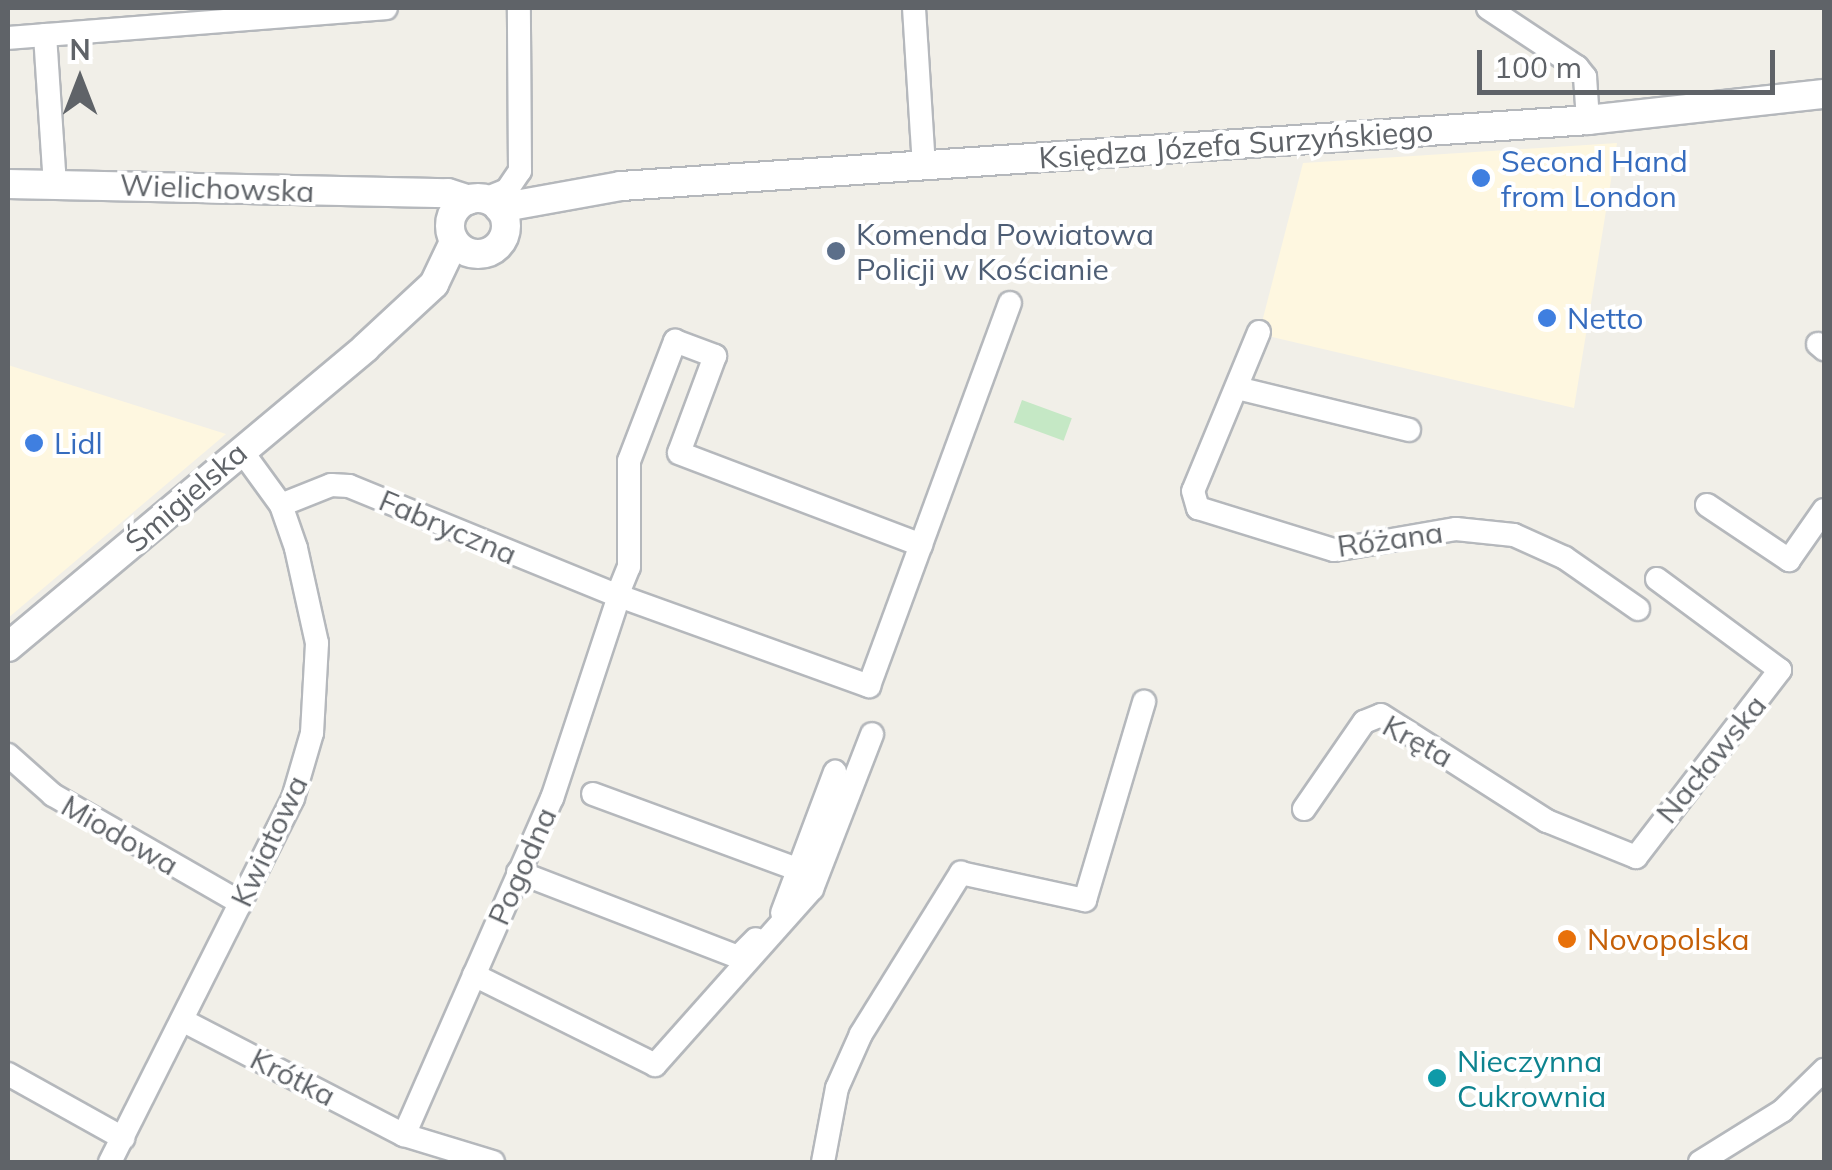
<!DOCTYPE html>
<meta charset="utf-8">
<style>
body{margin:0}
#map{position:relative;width:1832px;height:1170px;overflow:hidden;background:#f1efe8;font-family:Mulish,sans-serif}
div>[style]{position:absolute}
.commercial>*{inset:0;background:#fef7e0}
.green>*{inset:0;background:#c5e8c5;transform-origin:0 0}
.roads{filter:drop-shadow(2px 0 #b5b8bc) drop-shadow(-2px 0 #b5b8bc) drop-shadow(0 2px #b5b8bc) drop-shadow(0 -2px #b5b8bc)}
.minor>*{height:22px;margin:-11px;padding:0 11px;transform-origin:11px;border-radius:11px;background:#fff}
.tertiary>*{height:28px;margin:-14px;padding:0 14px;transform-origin:14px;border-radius:14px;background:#fff}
.tertiary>.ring{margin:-14px;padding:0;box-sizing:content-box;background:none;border:28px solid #fff;border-radius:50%}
.dots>*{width:28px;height:28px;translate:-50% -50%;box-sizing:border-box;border:5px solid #fff;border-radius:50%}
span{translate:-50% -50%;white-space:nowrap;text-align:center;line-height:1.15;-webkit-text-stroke:8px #fff;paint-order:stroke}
.street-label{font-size:30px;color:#5f6368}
.shop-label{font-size:30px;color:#366cbe}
.left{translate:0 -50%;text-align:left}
.service-label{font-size:30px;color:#4e5e75}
.food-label{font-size:30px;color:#c56008}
.culture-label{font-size:30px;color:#0d838f}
.frame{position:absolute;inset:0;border:10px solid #5f6368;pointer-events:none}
.north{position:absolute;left:30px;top:30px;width:100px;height:100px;-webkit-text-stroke:8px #fff;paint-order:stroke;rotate:0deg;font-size:28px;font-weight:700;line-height:40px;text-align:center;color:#5f6368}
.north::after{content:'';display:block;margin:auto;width:35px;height:45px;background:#5f6368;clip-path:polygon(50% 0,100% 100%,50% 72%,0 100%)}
.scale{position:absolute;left:1477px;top:50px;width:298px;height:45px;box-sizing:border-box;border:5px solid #5f6368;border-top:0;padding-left:12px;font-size:30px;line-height:35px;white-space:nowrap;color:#5f6368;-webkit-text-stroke:8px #fff;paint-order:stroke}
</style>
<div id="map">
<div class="commercial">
<div style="clip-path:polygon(1617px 143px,1574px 408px,1268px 336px,1262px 322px,1303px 163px)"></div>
<div style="clip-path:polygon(8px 365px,226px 434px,8px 618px)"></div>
</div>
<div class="green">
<div style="left:1022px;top:400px;width:53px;height:24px;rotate:20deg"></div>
</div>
<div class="roads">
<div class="minor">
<div style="left:914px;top:8px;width:158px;rotate:86.4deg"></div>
<div style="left:1488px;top:8px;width:107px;rotate:33.5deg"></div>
<div style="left:1577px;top:67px;width:13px;rotate:51deg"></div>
<div style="left:1585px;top:77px;width:43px;rotate:86deg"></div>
<div style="left:45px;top:35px;width:149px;rotate:86.2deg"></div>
<div style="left:8px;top:38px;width:379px;rotate:-4.5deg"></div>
<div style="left:485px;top:199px;width:24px;rotate:-22deg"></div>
<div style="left:507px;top:190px;width:23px;rotate:-56deg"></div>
<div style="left:520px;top:171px;width:163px;rotate:-90.4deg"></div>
<div style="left:1259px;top:332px;width:172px;rotate:112.5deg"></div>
<div style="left:1193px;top:491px;width:18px;rotate:74deg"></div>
<div style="left:1198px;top:508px;width:142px;rotate:17.2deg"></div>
<div style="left:1334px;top:550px;width:124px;rotate:-9.8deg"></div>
<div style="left:1456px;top:529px;width:58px;rotate:5.9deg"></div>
<div style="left:1514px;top:535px;width:56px;rotate:24.3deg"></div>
<div style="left:1565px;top:558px;width:89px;rotate:34.9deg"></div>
<div style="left:1818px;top:344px;width:8px;rotate:40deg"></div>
<div style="left:1237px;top:388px;width:177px;rotate:13.7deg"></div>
<div style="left:281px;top:505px;width:54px;rotate:-21.8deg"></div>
<div style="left:331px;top:485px;width:18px;rotate:3deg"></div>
<div style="left:349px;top:486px;width:292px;rotate:22.2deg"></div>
<div style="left:619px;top:596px;width:213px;rotate:108.3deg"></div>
<div style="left:552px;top:798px;width:368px;rotate:113.7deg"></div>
<div style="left:1707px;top:505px;width:99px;rotate:33.9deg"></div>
<div style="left:1789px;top:560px;width:61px;rotate:-55deg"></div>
<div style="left:617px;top:596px;width:31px;rotate:-68deg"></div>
<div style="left:629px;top:567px;width:106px;rotate:-90deg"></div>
<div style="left:629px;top:461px;width:129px;rotate:-69deg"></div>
<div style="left:675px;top:341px;width:43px;rotate:20.6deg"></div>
<div style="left:715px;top:356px;width:103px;rotate:110.4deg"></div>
<div style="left:679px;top:453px;width:259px;rotate:20.8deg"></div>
<div style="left:619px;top:596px;width:266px;rotate:19.8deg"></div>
<div style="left:869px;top:686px;width:408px;rotate:-69.8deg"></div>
<div style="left:8px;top:755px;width:60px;rotate:41.6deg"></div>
<div style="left:53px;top:795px;width:217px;rotate:29.9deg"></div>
<div style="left:593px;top:794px;width:221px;rotate:20.2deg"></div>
<div style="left:1304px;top:809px;width:106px;rotate:-55.4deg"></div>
<div style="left:1364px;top:722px;width:18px;rotate:-22deg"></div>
<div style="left:1381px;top:715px;width:197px;rotate:32.6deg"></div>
<div style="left:1547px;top:821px;width:96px;rotate:22deg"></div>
<div style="left:1636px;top:857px;width:236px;rotate:-52.4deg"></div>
<div style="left:1780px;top:670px;width:153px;rotate:-143.5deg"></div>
<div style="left:518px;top:872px;width:236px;rotate:21.1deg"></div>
<div style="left:738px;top:957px;width:25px;rotate:-45deg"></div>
<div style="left:782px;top:913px;width:151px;rotate:-69.4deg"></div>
<div style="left:474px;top:975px;width:202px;rotate:26.4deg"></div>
<div style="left:655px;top:1065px;width:236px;rotate:-48.3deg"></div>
<div style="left:812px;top:889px;width:166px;rotate:-68.8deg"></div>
<div style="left:182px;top:1020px;width:250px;rotate:27.4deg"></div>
<div style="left:404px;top:1135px;width:93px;rotate:16.9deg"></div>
<div style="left:8px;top:1074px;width:132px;rotate:29.1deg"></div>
<div style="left:110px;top:1162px;width:407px;rotate:-63.3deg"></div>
<div style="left:293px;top:798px;width:68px;rotate:-73.7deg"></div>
<div style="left:312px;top:733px;width:90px;rotate:-86.8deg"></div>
<div style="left:317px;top:643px;width:97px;rotate:-102.5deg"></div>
<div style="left:296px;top:548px;width:46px;rotate:-109.2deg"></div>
<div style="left:281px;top:505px;width:68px;rotate:-126deg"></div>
<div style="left:823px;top:1162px;width:75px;rotate:-79.3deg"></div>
<div style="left:837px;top:1088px;width:59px;rotate:-66deg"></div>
<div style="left:861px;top:1034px;width:190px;rotate:-58.2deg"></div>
<div style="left:961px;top:873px;width:127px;rotate:12.3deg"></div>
<div style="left:1085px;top:900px;width:207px;rotate:-73.4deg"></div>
<div style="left:1700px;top:1162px;width:97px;rotate:-31.9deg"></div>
<div style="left:1782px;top:1111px;width:59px;rotate:-44.3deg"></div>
</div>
<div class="tertiary">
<div style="left:8px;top:184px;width:440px;rotate:1.2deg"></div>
<div style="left:448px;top:193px;width:22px;rotate:18deg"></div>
<div class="ring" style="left:450px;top:198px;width:28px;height:28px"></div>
<div style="left:499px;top:208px;width:124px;rotate:-10.2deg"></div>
<div style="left:621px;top:186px;width:969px;rotate:-3.9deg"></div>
<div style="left:1588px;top:120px;width:237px;rotate:-6.3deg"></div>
<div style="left:8px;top:647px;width:466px;rotate:-39.9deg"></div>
<div style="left:365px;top:348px;width:94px;rotate:-42.8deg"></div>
<div style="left:434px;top:284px;width:47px;rotate:-64.5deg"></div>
</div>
</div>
<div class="dots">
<div style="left:1481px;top:178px;background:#3f7fe0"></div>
<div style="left:836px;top:251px;background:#5c6f8a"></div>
<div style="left:1547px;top:318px;background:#3f7fe0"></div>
<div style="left:34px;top:443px;background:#3f7fe0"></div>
<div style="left:1567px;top:939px;background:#e8710a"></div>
<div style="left:1437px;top:1078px;background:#0f9aa8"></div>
</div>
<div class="street-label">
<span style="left:1236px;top:144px;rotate:-4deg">Księdza Józefa Surzyńskiego</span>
<span style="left:217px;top:188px;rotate:2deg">Wielichowska</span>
<span style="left:186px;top:497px;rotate:-41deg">Śmigielska</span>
<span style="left:448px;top:527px;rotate:23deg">Fabryczna</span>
<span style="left:1390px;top:539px;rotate:-8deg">Różana</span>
<span style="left:1418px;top:741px;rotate:29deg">Kręta</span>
<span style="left:1711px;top:759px;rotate:-51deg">Nacławska</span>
<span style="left:120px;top:835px;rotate:30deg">Miodowa</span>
<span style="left:269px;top:841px;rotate:-65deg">Kwiatowa</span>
<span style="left:522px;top:866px;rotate:-66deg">Pogodna</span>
<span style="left:293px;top:1077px;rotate:27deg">Krótka</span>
</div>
<div class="shop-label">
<span class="left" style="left:1501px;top:178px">Second Hand<br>from London</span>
<span class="left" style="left:1567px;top:318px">Netto</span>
<span class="left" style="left:54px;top:443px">Lidl</span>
</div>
<div class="service-label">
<span class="left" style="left:856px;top:251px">Komenda Powiatowa<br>Policji w Kościanie</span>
</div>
<div class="food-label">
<span class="left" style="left:1587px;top:939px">Novopolska</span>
</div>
<div class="culture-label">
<span class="left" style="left:1457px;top:1078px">Nieczynna<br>Cukrownia</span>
</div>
<div class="frame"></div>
<div class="north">N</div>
<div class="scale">100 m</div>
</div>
